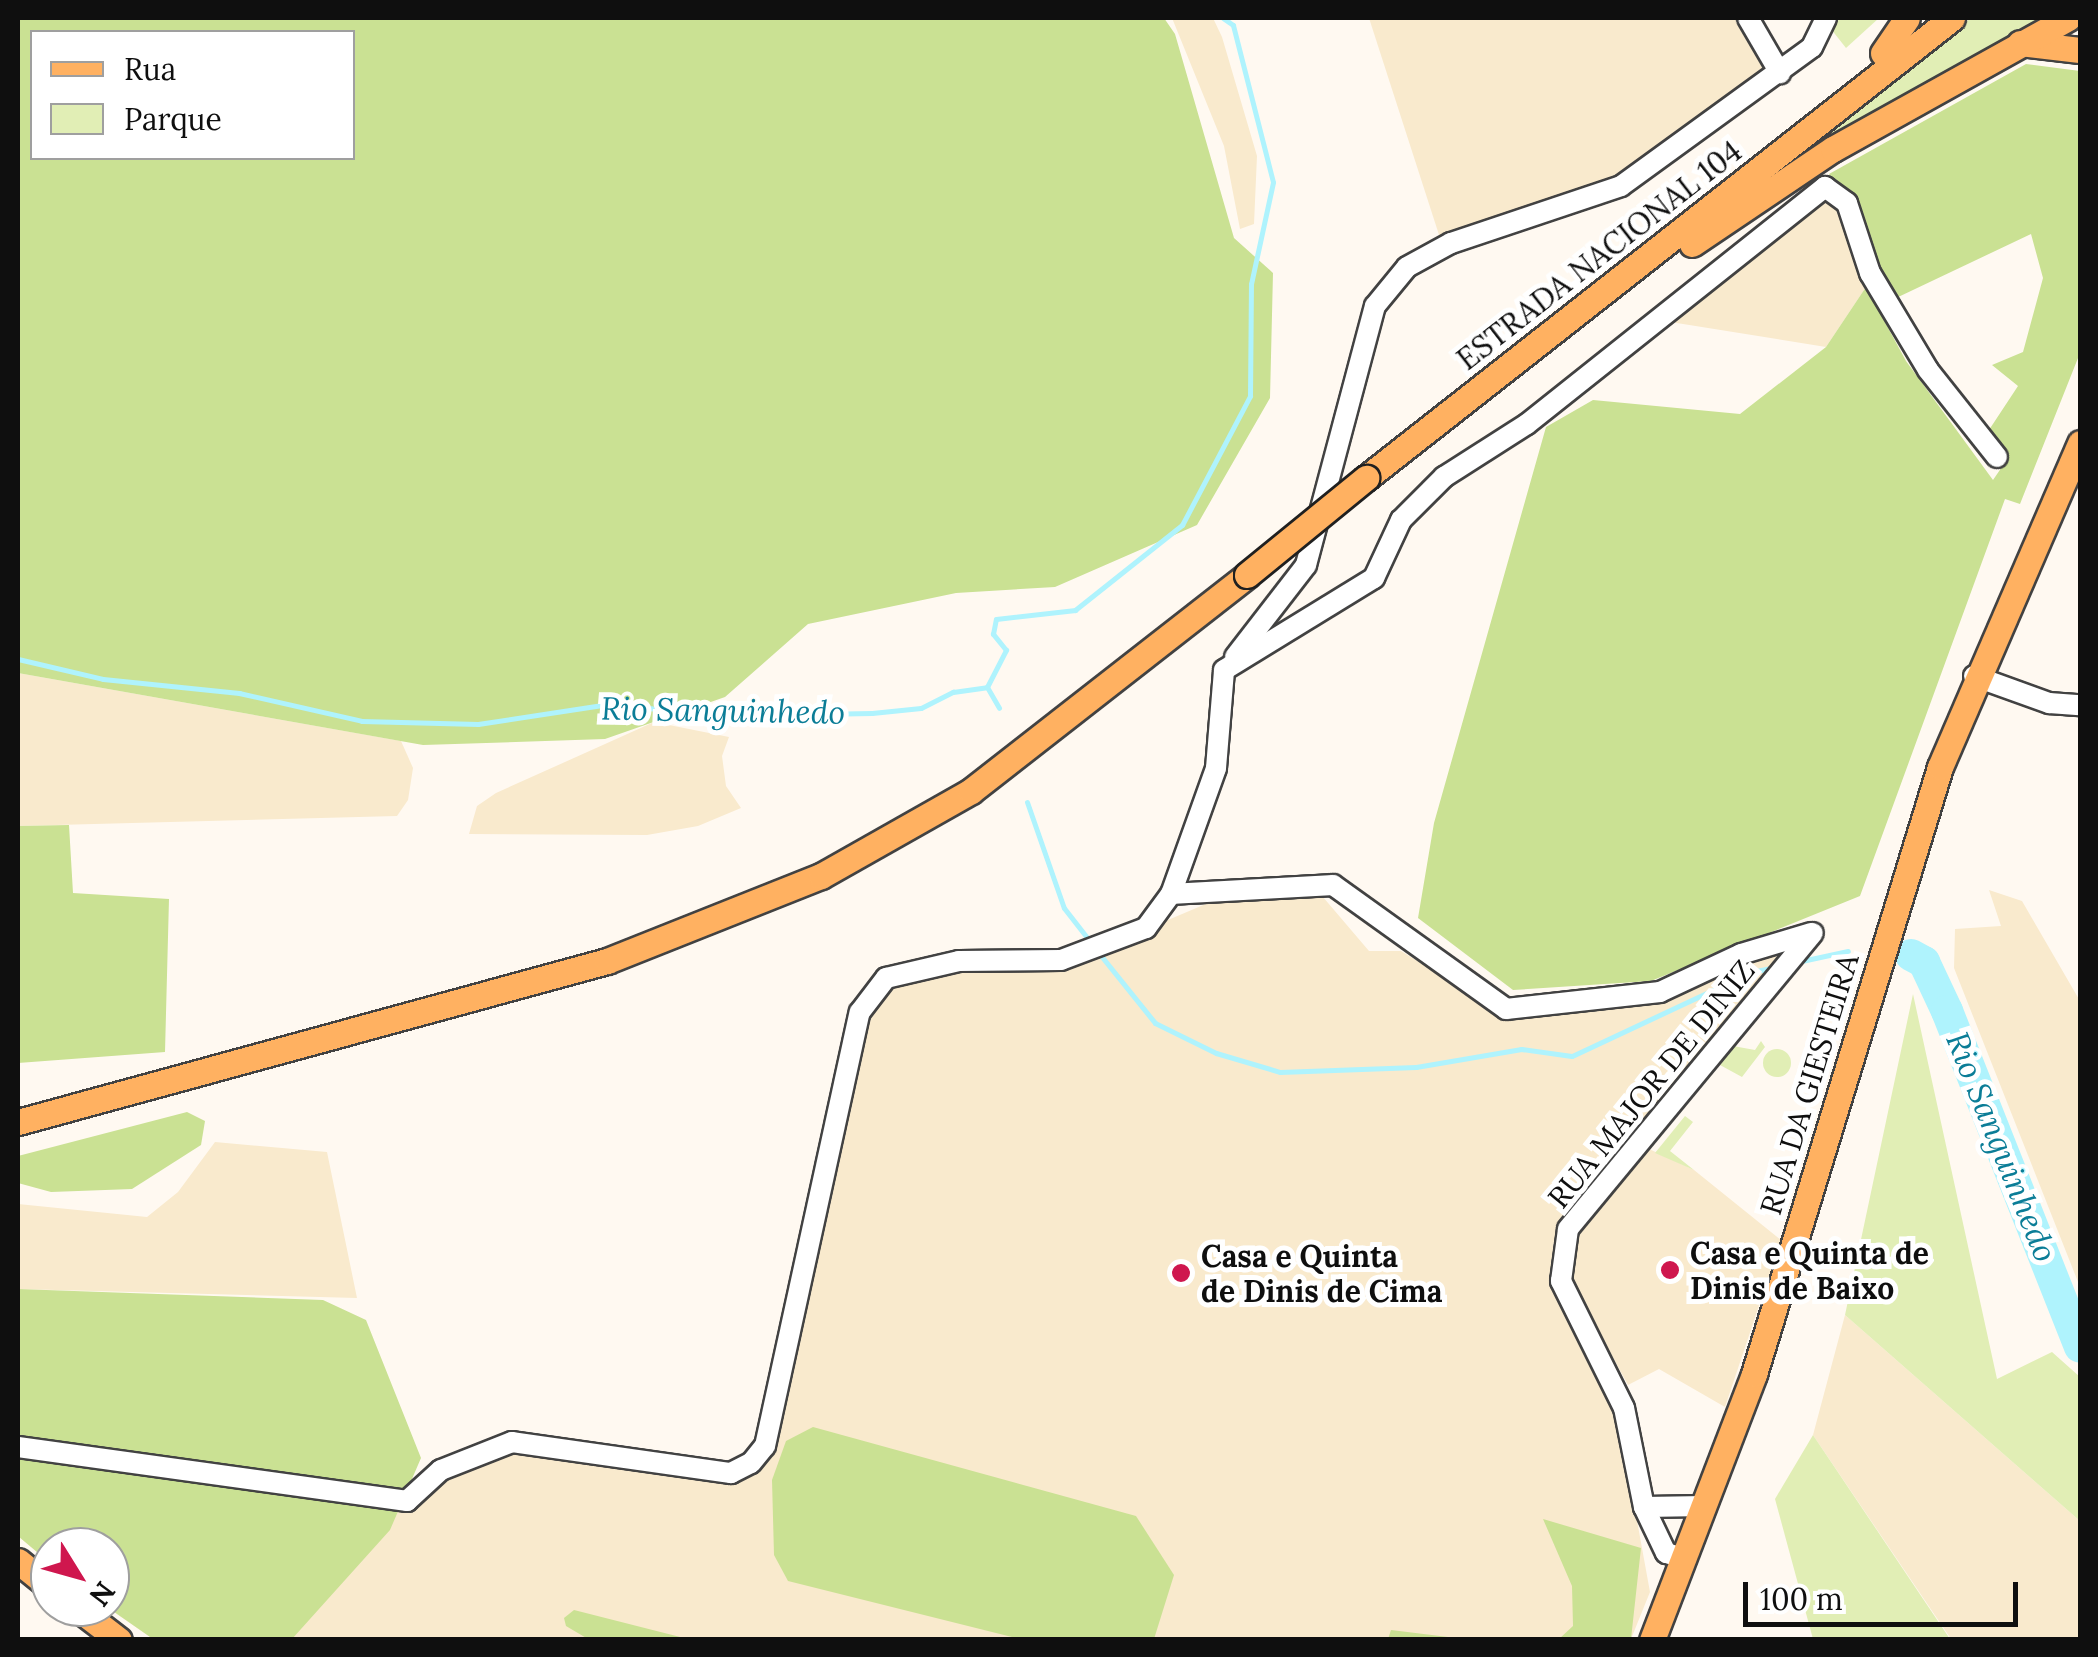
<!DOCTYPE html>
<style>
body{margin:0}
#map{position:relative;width:2098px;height:1657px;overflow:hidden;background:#fff9f1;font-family:Lora,serif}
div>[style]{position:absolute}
.farmland>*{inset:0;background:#f9eacd}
.green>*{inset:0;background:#e1eeb5}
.round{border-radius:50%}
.forest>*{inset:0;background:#cae193}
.stream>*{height:5px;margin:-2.5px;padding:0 2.5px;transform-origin:2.5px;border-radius:2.5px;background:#aff3fd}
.river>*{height:32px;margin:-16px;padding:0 16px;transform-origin:16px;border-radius:16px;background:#aff3fd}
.roads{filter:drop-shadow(2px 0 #424242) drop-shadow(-2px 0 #424242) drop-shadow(0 2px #424242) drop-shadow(0 -2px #424242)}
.minor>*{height:20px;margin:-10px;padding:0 10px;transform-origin:10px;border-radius:10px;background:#fff}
.major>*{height:25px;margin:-12.5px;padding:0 12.5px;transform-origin:12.5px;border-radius:12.5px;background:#ffb161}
.bridges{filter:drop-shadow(2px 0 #202020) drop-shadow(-2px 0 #202020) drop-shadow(0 2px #202020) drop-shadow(0 -2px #202020)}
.major-bridge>*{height:25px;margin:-12.5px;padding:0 12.5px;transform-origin:12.5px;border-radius:12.5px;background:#ffb161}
.dots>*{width:28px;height:28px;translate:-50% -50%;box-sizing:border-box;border:5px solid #fff;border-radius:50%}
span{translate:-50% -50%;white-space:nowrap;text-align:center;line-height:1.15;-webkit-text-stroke:10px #fff;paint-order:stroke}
.street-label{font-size:30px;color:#0f0f0f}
.poi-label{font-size:30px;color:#0f0f0f;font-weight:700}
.left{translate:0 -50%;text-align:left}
.water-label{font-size:32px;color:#0b7d97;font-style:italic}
.frame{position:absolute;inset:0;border:20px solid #0f0f0f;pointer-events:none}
.legend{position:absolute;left:30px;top:30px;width:325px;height:130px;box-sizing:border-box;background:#fff;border:2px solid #9f9f9f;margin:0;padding:12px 18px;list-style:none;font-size:30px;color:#0f0f0f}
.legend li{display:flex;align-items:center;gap:20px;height:50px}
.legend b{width:50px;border:2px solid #9f9f9f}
.north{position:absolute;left:30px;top:1527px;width:100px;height:100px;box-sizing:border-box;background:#fff;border:2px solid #9f9f9f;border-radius:50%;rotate:127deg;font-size:28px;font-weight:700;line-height:40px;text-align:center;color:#0f0f0f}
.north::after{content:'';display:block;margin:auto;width:35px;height:45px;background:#cf174e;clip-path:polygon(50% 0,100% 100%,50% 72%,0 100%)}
.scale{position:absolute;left:1743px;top:1582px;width:275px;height:45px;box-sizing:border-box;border:5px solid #0f0f0f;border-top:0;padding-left:12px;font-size:30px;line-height:35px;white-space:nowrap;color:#0f0f0f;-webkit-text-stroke:8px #fff;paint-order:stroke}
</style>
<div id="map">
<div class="farmland">
<div style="clip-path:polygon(1172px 18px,1213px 18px,1222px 37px,1257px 156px,1254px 224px,1240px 229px,1224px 146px)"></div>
<div style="clip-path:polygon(1369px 18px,1735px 18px,1764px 70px,1624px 177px,1440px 238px)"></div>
<div style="clip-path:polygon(1831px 196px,1866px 287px,1826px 347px,1658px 320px)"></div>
<div style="clip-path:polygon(18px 673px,401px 741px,413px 768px,408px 800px,397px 816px,18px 826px)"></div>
<div style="clip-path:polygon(654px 722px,729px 737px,722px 756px,726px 786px,741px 808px,698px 826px,647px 835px,469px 834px,477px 806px,496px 793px)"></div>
<div style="clip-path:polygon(1317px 890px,1369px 951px,1401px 951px,1503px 1013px,1649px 1005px,1794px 942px,1568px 1209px,1553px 1245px,1553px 1281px,1618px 1416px,1650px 1592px,1631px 1639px,153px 1639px,107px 1607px,110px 1547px,50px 1547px,50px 1563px,18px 1536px,400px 1507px,420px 1503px,448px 1477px,512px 1445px,750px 1474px,861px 1037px,884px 986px,962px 965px,1064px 964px,1227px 895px)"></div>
<div style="clip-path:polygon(1989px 890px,2022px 901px,2080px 1001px,2080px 1287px,1954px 968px,1955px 929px,2001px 926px)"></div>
<div style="clip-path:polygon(215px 1142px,327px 1152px,357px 1298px,18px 1289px,18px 1204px,147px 1217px,178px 1192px)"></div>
<div style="clip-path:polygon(1647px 1148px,1694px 1170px,1781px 1240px,1725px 1407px,1659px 1369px,1628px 1385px,1571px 1281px,1574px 1239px)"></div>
<div style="clip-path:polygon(1845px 1315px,2080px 1521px,2080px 1639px,1951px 1639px,1813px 1435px)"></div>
</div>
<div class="green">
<div style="clip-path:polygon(1835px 18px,1879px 18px,1846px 48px,1831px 29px)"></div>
<div style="clip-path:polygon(1971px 18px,2045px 18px,1759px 188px)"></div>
<div style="clip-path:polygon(1913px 994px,1997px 1379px,2052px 1352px,2080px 1377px,2080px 1521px,1845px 1315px)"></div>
<div style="clip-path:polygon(1761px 1041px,1765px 1047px,1742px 1077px,1720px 1065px,1733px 1046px,1755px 1050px)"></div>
<div class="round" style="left:1763px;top:1049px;width:28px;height:28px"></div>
<div style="clip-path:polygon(1685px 1116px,1693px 1122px,1670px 1151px,1694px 1170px,1655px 1153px)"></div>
<div style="clip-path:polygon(1813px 1435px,1950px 1639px,1813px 1639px,1775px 1499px)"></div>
</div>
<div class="forest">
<div style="clip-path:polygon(evenodd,18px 18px,1164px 18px,1175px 34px,1234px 238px,1273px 273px,1270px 398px,1197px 525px,1055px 587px,956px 593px,808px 624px,725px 697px,605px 739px,423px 745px,18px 673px,18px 18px,352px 32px,352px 158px,32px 158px,32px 32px,352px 32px)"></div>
<div style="clip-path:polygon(2026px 64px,2080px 71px,2080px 353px,2020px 504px,2005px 499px,1860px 896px,1651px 981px,1513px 990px,1418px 918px,1434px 823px,1546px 427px,1593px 400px,1740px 414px,1826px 347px,1866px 287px,1906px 361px,1993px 480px,2006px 461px,1987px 433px,2018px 386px,1992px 365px,2023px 352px,2043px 278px,2031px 234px,1894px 299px,1829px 174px)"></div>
<div style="clip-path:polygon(69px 825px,73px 893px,169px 899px,165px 1052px,18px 1063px,18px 826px)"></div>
<div style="clip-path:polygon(187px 1112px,205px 1121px,201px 1145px,132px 1189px,51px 1192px,18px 1183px,18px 1156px)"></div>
<div style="clip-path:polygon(18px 1289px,323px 1300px,366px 1320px,421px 1458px,390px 1530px,292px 1639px,153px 1639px,107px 1607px,110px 1547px,50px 1547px,50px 1563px,18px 1536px)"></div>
<div style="clip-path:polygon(813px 1427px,1136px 1516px,1174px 1575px,1154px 1639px,1020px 1639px,788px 1581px,774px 1555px,772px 1480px,786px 1441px)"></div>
<div style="clip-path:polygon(1543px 1519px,1641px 1548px,1631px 1639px,1559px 1639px,1573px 1626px,1572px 1586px)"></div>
<div style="clip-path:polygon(574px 1610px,688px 1639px,588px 1639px,566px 1626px,564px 1618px)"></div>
<div style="clip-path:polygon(1391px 1630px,1448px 1637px,1485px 1639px,1388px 1639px)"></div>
</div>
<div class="stream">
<div style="left:18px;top:659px;width:87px;rotate:13.2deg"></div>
<div style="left:103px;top:679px;width:137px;rotate:5.9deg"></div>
<div style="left:239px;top:693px;width:126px;rotate:12.8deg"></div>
<div style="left:362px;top:721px;width:116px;rotate:1.5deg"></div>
<div style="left:478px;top:724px;width:139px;rotate:-8.7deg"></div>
<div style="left:615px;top:703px;width:90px;rotate:8.3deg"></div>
<div style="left:704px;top:716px;width:168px;rotate:-1deg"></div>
<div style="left:872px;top:713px;width:49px;rotate:-5.8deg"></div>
<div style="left:921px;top:708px;width:36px;rotate:-27deg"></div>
<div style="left:953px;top:692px;width:34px;rotate:-8deg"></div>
<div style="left:987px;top:687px;width:24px;rotate:60deg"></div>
<div style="left:987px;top:687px;width:42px;rotate:-62.8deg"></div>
<div style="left:1006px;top:650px;width:21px;rotate:-129deg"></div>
<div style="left:993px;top:634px;width:15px;rotate:-79deg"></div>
<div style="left:996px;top:619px;width:80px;rotate:-6.5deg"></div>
<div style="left:1075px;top:610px;width:137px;rotate:-38.5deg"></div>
<div style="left:1182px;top:525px;width:146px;rotate:-62.2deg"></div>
<div style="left:1250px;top:396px;width:112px;rotate:-89.5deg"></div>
<div style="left:1251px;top:284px;width:104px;rotate:-77.8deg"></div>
<div style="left:1273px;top:182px;width:162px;rotate:-104.3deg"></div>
<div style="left:1233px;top:25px;width:12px;rotate:-145deg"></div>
<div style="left:1027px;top:802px;width:112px;rotate:70.8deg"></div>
<div style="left:1064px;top:908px;width:46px;rotate:52.1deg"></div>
<div style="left:1098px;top:952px;width:91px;rotate:51.2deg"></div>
<div style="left:1155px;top:1023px;width:68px;rotate:26.2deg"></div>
<div style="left:1216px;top:1053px;width:67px;rotate:16.5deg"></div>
<div style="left:1280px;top:1072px;width:136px;rotate:-2.1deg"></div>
<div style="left:1416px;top:1067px;width:107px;rotate:-9.7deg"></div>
<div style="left:1521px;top:1049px;width:51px;rotate:7.8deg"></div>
<div style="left:1572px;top:1056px;width:198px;rotate:-25.1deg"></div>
<div style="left:1751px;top:972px;width:26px;rotate:-11deg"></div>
<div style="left:1797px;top:962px;width:52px;rotate:-12.2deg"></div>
</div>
<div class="river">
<div style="left:1911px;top:955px;width:15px;rotate:28deg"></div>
<div style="left:1924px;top:962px;width:54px;rotate:64.9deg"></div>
<div style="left:1947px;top:1011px;width:361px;rotate:68.4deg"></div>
</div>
<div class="roads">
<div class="minor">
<div style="left:1748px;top:18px;width:64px;rotate:59.8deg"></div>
<div style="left:1235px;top:657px;width:116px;rotate:-52.3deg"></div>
<div style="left:1306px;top:565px;width:268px;rotate:-75.1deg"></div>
<div style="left:1375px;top:306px;width:50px;rotate:-50.6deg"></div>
<div style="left:1407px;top:267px;width:50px;rotate:-28.6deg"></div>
<div style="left:1451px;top:243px;width:179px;rotate:-18.5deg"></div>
<div style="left:1621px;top:186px;width:236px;rotate:-36deg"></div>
<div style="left:1812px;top:47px;width:32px;rotate:-64deg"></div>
<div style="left:1974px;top:676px;width:80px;rotate:19.8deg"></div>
<div style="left:2049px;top:703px;width:31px;rotate:4deg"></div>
<div style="left:1171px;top:894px;width:162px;rotate:-3.2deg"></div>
<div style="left:1333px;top:885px;width:213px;rotate:35.6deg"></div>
<div style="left:1506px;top:1009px;width:155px;rotate:-6.3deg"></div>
<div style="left:1660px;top:992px;width:89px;rotate:-25.1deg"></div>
<div style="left:1741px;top:954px;width:73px;rotate:-16.7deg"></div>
<div style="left:18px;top:1447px;width:393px;rotate:7.9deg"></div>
<div style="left:407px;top:1501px;width:46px;rotate:-42.4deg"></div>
<div style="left:441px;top:1470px;width:76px;rotate:-21.5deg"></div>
<div style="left:512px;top:1442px;width:221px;rotate:8.1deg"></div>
<div style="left:731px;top:1473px;width:22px;rotate:-27deg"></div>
<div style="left:751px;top:1463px;width:22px;rotate:-51deg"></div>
<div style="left:765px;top:1446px;width:444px;rotate:-77.7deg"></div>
<div style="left:860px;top:1012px;width:43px;rotate:-52.6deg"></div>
<div style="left:886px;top:978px;width:75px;rotate:-13.1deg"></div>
<div style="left:959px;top:961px;width:102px;rotate:-0.6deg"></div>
<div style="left:1061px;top:960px;width:91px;rotate:-20.6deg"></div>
<div style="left:1146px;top:928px;width:42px;rotate:-53.7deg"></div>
<div style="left:1171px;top:894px;width:134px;rotate:-70.3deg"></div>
<div style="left:1216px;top:768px;width:98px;rotate:-85.3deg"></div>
<div style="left:1224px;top:670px;width:176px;rotate:-31.5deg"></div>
<div style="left:1374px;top:578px;width:64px;rotate:-65deg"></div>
<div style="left:1401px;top:520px;width:61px;rotate:-45deg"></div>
<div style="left:1444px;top:477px;width:98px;rotate:-32.6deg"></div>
<div style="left:1527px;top:424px;width:381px;rotate:-38.5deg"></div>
<div style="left:1825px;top:187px;width:27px;rotate:36deg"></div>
<div style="left:1847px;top:203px;width:74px;rotate:71.8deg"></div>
<div style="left:1870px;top:273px;width:113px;rotate:59.1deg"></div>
<div style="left:1928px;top:370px;width:111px;rotate:51.6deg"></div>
<div style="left:1644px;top:1507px;width:61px;rotate:-0.9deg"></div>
<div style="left:1685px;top:1559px;width:20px;rotate:-162deg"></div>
<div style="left:1666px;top:1553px;width:51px;rotate:-115.6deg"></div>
<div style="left:1644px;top:1507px;width:101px;rotate:-101.4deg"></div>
<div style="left:1624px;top:1408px;width:142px;rotate:-116.4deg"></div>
<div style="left:1561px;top:1281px;width:52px;rotate:-82.3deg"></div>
<div style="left:1568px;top:1229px;width:384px;rotate:-50.4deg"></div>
</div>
<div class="major">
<div style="left:2020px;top:43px;width:60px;rotate:6.7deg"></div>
<div style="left:1883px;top:53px;width:42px;rotate:-55.6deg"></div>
<div style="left:1692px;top:244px;width:170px;rotate:-34deg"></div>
<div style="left:1833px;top:149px;width:269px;rotate:-29.1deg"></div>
<div style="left:1366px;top:478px;width:745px;rotate:-38.13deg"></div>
<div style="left:18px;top:1122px;width:611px;rotate:-15.29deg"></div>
<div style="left:607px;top:961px;width:230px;rotate:-21.7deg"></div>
<div style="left:821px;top:876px;width:172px;rotate:-29.5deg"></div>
<div style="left:971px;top:791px;width:350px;rotate:-38deg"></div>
<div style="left:18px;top:1561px;width:41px;rotate:39.1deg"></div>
<div style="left:76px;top:1607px;width:54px;rotate:37.5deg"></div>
<div style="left:1652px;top:1640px;width:285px;rotate:-69deg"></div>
<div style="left:1754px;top:1374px;width:635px;rotate:-72.96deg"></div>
<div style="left:1940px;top:767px;width:353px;rotate:-66.6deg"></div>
</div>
</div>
<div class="bridges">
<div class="major-bridge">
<div style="left:1247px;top:575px;width:154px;rotate:-39.2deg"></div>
</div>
</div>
<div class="dots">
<div style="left:1670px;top:1270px;background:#cf174e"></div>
<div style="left:1181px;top:1273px;background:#cf174e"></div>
</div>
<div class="street-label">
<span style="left:1599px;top:255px;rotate:-38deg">ESTRADA NACIONAL 104</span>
<span style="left:1651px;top:1084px;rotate:-51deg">RUA MAJOR DE DINIZ</span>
<span style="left:1809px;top:1084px;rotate:-73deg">RUA DA GIESTEIRA</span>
</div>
<div class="poi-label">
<span class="left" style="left:1690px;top:1270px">Casa e Quinta de<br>Dinis de Baixo</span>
<span class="left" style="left:1201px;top:1273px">Casa e Quinta<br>de Dinis de Cima</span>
</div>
<div class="water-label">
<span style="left:723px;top:711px;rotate:1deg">Rio Sanguinhedo</span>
<span style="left:2001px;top:1147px;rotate:68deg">Rio Sanguinhedo</span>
</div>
<div class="frame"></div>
<ul class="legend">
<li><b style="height:12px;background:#ffb161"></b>Rua</li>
<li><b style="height:28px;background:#e1eeb5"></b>Parque</li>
</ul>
<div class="north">N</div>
<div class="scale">100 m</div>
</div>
